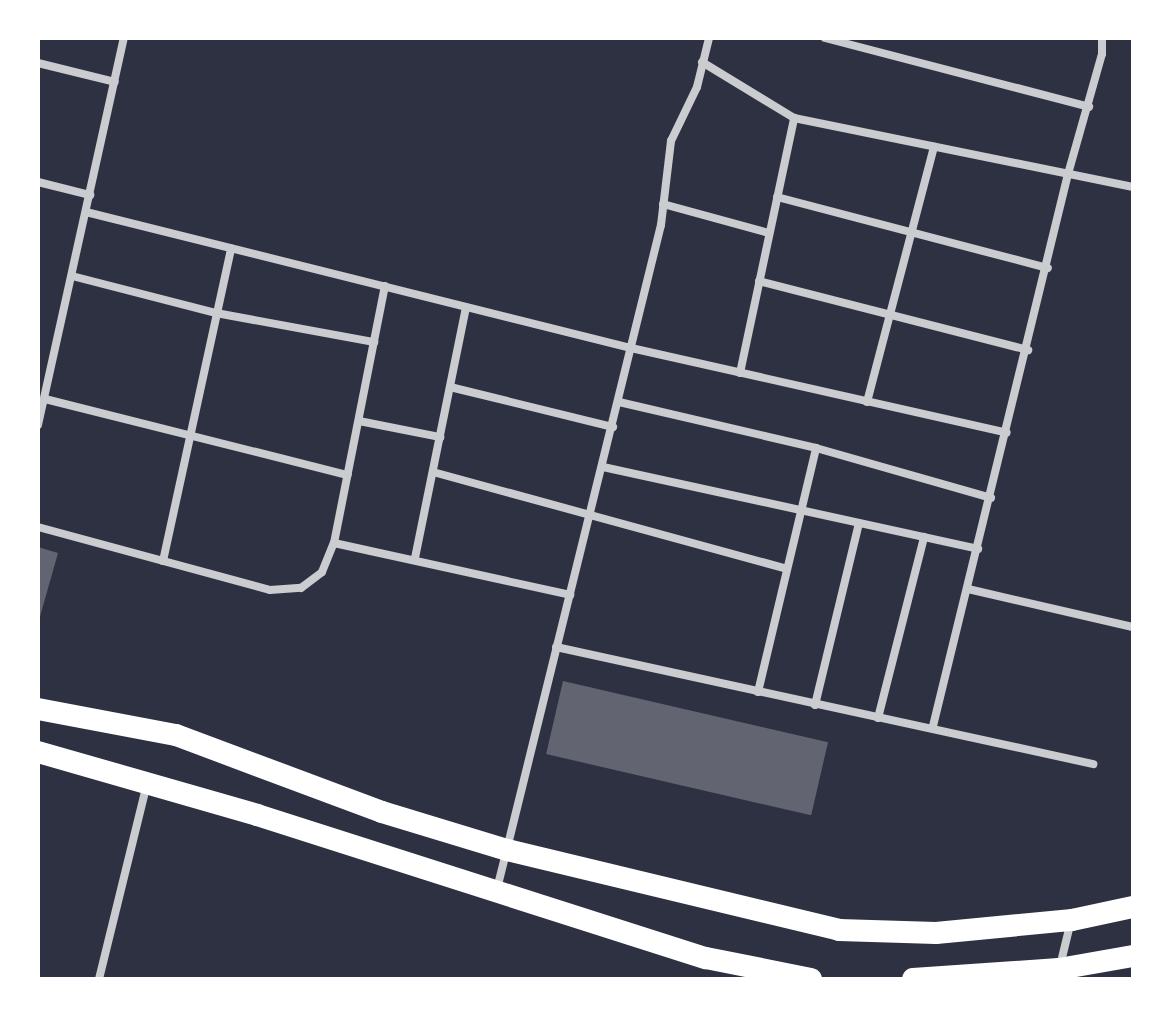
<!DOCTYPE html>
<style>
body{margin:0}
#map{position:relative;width:1171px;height:1017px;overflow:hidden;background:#2d3142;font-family:"Public Sans",sans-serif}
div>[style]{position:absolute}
.building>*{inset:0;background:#626471;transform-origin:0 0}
.minor>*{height:8px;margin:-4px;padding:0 4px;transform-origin:4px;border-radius:4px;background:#caccd0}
.trunk>*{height:22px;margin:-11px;padding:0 11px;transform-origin:11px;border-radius:11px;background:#fff}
span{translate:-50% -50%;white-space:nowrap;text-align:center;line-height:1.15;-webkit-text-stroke:6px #fff;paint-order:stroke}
.frame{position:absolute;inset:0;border:40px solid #fff;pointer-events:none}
</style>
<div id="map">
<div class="building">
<div style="clip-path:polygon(38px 547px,58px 553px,39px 620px,38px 620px)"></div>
<div style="left:563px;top:681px;width:272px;height:75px;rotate:13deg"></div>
</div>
<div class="minor">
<div style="left:825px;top:38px;width:273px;rotate:14.6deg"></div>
<div style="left:702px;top:62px;width:108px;rotate:31.3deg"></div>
<div style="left:794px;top:118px;width:346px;rotate:11.5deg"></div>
<div style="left:38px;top:63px;width:79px;rotate:13.9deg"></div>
<div style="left:38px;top:182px;width:54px;rotate:14deg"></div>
<div style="left:777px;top:197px;width:280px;rotate:14.7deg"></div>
<div style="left:663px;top:204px;width:110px;rotate:15.3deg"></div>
<div style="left:86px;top:212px;width:562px;rotate:14.01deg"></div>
<div style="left:631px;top:348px;width:385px;rotate:12.7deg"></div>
<div style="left:72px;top:276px;width:149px;rotate:14.4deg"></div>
<div style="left:216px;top:313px;width:161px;rotate:10.4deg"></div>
<div style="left:759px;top:281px;width:278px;rotate:14.4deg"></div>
<div style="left:740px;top:373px;width:261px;rotate:-78deg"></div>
<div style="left:450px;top:387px;width:168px;rotate:13.8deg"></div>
<div style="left:45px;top:399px;width:312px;rotate:14.1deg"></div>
<div style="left:619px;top:402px;width:202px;rotate:13.1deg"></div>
<div style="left:816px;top:448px;width:182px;rotate:15.9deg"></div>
<div style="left:867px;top:402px;width:264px;rotate:-75.3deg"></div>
<div style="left:359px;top:421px;width:83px;rotate:11.2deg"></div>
<div style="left:38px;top:425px;width:396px;rotate:-77.5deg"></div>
<div style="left:603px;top:467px;width:384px;rotate:12.3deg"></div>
<div style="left:433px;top:472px;width:367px;rotate:15.3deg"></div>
<div style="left:38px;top:527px;width:240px;rotate:15.2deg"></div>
<div style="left:270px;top:590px;width:31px;rotate:-4deg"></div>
<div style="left:301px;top:588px;width:26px;rotate:-37deg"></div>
<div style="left:322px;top:572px;width:31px;rotate:-68deg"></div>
<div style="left:334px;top:543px;width:262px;rotate:-78.8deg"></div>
<div style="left:334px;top:543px;width:242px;rotate:12.4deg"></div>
<div style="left:415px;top:558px;width:256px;rotate:-78.5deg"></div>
<div style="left:163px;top:561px;width:320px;rotate:-77.7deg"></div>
<div style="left:968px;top:589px;width:169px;rotate:13deg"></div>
<div style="left:556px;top:647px;width:550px;rotate:12.29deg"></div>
<div style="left:758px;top:692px;width:251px;rotate:-76.6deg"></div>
<div style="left:815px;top:705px;width:187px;rotate:-76.4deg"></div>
<div style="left:878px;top:718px;width:187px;rotate:-75.7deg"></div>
<div style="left:933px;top:726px;width:568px;rotate:-76.26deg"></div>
<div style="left:1068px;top:174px;width:125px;rotate:-74.2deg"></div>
<div style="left:1102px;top:54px;width:16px;rotate:-90deg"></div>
<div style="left:497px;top:889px;width:684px;rotate:-76.13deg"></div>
<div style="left:661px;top:225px;width:85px;rotate:-83.2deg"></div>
<div style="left:671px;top:141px;width:60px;rotate:-64.3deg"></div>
<div style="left:697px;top:87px;width:50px;rotate:-76.2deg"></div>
<div style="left:1060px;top:966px;width:46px;rotate:-76.3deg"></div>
<div style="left:99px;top:979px;width:198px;rotate:-76.2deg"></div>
</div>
<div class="trunk">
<div style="left:38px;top:709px;width:140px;rotate:10.7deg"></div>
<div style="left:176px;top:735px;width:220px;rotate:20.5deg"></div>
<div style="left:382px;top:812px;width:131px;rotate:16.9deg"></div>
<div style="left:507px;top:850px;width:342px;rotate:13.5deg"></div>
<div style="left:839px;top:930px;width:97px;rotate:1.8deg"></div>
<div style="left:936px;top:933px;width:137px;rotate:-5.5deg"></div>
<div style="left:1072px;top:920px;width:62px;rotate:-12deg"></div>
<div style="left:38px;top:752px;width:228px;rotate:16deg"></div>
<div style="left:257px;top:815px;width:471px;rotate:17.7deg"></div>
<div style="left:706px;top:958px;width:107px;rotate:11.3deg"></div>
<div style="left:913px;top:979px;width:146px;rotate:-3.9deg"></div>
<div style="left:1059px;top:969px;width:75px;rotate:-10deg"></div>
</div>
<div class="frame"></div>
</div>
